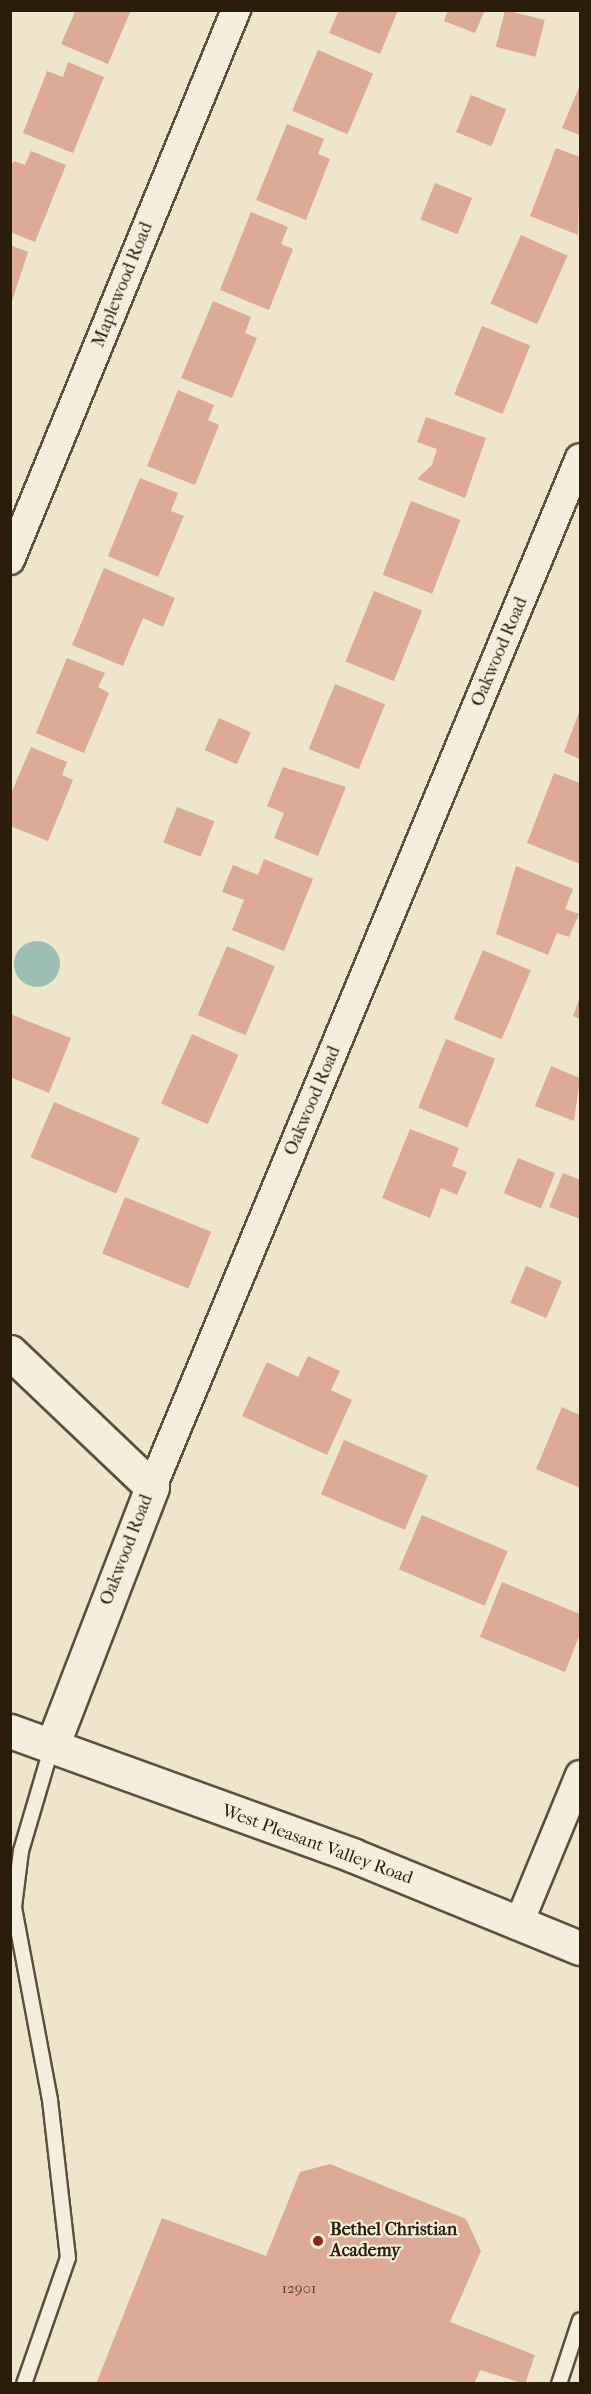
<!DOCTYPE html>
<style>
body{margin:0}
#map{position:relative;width:591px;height:2394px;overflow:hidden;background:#eee5cb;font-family:"IM FELL French Canon",serif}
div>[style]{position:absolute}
.water>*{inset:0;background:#9ac0b2}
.round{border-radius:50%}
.building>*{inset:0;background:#dcaa95;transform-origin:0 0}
.roads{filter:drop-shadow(2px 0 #5c4f3b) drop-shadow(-2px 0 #5c4f3b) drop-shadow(0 2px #5c4f3b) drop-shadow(0 -2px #5c4f3b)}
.service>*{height:14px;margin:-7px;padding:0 7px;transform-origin:7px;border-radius:7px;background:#f4eedd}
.minor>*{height:28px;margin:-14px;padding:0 14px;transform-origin:14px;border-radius:14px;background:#f4eedd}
.tertiary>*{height:33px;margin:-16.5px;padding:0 16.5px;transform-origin:16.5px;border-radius:16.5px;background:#f4eedd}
.secondary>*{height:33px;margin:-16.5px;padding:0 16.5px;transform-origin:16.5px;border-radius:16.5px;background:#f4eedd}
.dots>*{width:16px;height:16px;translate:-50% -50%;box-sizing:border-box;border:3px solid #f4eedd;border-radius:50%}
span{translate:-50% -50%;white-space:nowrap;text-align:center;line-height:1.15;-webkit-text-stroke:4.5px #f4eedd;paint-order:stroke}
.number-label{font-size:15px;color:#58402e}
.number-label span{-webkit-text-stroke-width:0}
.street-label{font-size:18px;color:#2c1d0b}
.poi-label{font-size:18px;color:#2c1d0b;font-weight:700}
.left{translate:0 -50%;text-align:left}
.frame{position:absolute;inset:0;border:12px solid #2c1d0b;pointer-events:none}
</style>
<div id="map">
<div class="water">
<div class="round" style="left:14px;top:941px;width:46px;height:46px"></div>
</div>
<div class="building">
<div style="clip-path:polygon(76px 10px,131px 10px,108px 64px,61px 44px)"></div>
<div style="clip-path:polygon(339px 10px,398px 10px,380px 54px,329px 33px)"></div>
<div style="clip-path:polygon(448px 10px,485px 10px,475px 33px,444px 21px)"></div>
<div style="left:505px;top:10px;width:41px;height:38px;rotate:14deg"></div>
<div style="left:318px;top:50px;width:60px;height:66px;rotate:23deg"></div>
<div style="clip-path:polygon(68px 62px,104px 77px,73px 153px,23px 133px,47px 71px,63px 77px)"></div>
<div style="clip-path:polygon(580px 85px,580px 135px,562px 128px)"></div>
<div style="left:471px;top:95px;width:38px;height:40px;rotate:22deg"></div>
<div style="clip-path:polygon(287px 124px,324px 139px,318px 154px,330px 159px,306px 220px,256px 200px)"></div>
<div style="clip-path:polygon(556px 148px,580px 157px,578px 235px,530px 216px)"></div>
<div style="clip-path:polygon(31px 151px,66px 165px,35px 242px,10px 232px,10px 168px,14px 161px,25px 165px)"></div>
<div style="left:435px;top:183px;width:40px;height:39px;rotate:22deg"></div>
<div style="clip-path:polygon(251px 212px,288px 227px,281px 244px,293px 249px,269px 310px,220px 290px)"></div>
<div style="left:521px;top:235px;width:51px;height:75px;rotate:24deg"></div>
<div style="clip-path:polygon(10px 245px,28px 252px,11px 304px,10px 304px)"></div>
<div style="clip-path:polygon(213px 301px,251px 317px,245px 333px,257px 338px,232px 398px,181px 378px)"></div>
<div style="left:482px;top:326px;width:52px;height:74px;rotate:22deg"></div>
<div style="clip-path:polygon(178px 390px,214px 405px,208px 420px,219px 425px,195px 485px,147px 466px)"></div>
<div style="clip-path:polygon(426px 417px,486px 438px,465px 498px,417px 479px,432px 465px,437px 449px,417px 442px)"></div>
<div style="clip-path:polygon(140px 478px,178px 493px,171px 511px,184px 516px,158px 577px,108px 556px)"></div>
<div style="left:411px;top:501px;width:53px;height:79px;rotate:21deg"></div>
<div style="clip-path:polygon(104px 568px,175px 598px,163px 627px,143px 618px,123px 666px,72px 645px)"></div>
<div style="left:374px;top:591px;width:52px;height:76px;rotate:22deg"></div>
<div style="clip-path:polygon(67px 658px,105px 673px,98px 687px,109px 693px,84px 753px,36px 733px)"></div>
<div style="left:335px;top:684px;width:54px;height:70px;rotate:22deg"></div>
<div style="clip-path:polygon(580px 710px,580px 759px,564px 752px)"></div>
<div style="left:219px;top:718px;width:35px;height:35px;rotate:24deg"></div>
<div style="clip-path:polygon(31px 747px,67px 762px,62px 775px,73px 780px,48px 841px,10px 826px,10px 796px)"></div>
<div style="clip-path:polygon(283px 767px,346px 787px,318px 856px,274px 838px,284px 813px,267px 806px)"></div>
<div style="clip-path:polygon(554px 773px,580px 783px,580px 864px,527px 843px)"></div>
<div style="left:177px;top:807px;width:40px;height:38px;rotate:21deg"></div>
<div style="clip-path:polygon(264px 859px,313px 879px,284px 951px,232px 930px,244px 900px,222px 892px,233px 865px,258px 875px)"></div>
<div style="clip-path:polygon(516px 866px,573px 889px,565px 909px,579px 914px,569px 937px,557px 933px,548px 955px,496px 934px)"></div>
<div style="left:227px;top:946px;width:52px;height:75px;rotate:23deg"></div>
<div style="left:483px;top:950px;width:52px;height:75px;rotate:23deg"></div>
<div style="clip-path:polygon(580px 997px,580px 1019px,573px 1016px)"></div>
<div style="clip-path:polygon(10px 1014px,71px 1038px,49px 1093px,10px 1077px)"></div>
<div style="left:192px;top:1034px;width:51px;height:76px;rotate:24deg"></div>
<div style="left:446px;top:1039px;width:53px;height:74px;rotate:22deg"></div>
<div style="clip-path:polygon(551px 1066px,580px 1078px,574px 1121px,535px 1106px)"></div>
<div style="left:54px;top:1102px;width:93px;height:60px;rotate:23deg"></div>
<div style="clip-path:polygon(410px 1129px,459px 1148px,452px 1166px,467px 1172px,457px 1195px,441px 1188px,430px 1218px,382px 1198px)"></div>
<div style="left:518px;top:1158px;width:40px;height:38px;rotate:22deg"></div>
<div style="clip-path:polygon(563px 1173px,580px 1180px,580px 1219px,549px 1207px)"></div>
<div style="left:125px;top:1197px;width:93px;height:61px;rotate:22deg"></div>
<div style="left:526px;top:1266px;width:39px;height:40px;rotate:23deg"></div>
<div style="clip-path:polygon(308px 1356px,340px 1371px,331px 1390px,352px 1400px,327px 1455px,242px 1416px,267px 1362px,298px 1377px)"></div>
<div style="clip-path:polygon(562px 1407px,580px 1415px,580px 1488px,536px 1469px)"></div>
<div style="left:344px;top:1440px;width:91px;height:59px;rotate:23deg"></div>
<div style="left:422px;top:1515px;width:93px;height:59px;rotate:23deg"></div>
<div style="clip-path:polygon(502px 1582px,580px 1614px,580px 1634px,565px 1672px,480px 1637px)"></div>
<div style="clip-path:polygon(330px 2164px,466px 2219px,481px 2251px,450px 2322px,535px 2355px,525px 2384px,480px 2370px,474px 2384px,96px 2384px,162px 2218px,266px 2256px,300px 2172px)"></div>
</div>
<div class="roads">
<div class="service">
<div style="left:24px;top:2384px;width:133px;rotate:-70.8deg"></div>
<div style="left:68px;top:2258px;width:159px;rotate:-96.5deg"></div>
<div style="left:50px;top:2100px;width:196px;rotate:-100.6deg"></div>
<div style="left:14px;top:1907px;width:56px;rotate:-82.9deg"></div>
<div style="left:21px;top:1851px;width:109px;rotate:-73.6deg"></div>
<div style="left:559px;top:2384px;width:67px;rotate:-71.8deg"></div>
</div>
<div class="minor">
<div style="left:10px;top:560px;width:595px;rotate:-67.66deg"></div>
<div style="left:152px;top:1487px;width:1114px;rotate:-67.42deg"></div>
<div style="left:519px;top:1923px;width:160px;rotate:-67.6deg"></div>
</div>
<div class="tertiary">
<div style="left:10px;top:1352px;width:196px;rotate:43.6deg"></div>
<div style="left:152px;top:1487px;width:278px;rotate:111.1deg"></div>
</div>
<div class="secondary">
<div style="left:10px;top:1731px;width:364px;rotate:19.9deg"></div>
<div style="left:352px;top:1855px;width:246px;rotate:22.2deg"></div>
</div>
</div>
<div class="dots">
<div style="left:318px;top:2241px;background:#8f2418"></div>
</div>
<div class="number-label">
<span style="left:299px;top:2289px">12901</span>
</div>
<div class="street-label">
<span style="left:123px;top:285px;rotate:-68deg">Maplewood Road</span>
<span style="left:500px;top:652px;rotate:-67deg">Oakwood Road</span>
<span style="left:313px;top:1101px;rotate:-67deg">Oakwood Road</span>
<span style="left:127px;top:1550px;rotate:-69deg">Oakwood Road</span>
<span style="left:317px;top:1845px;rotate:20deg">West Pleasant Valley Road</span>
</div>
<div class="poi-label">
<span class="left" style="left:330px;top:2241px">Bethel Christian<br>Academy</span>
</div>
<div class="frame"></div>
</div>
